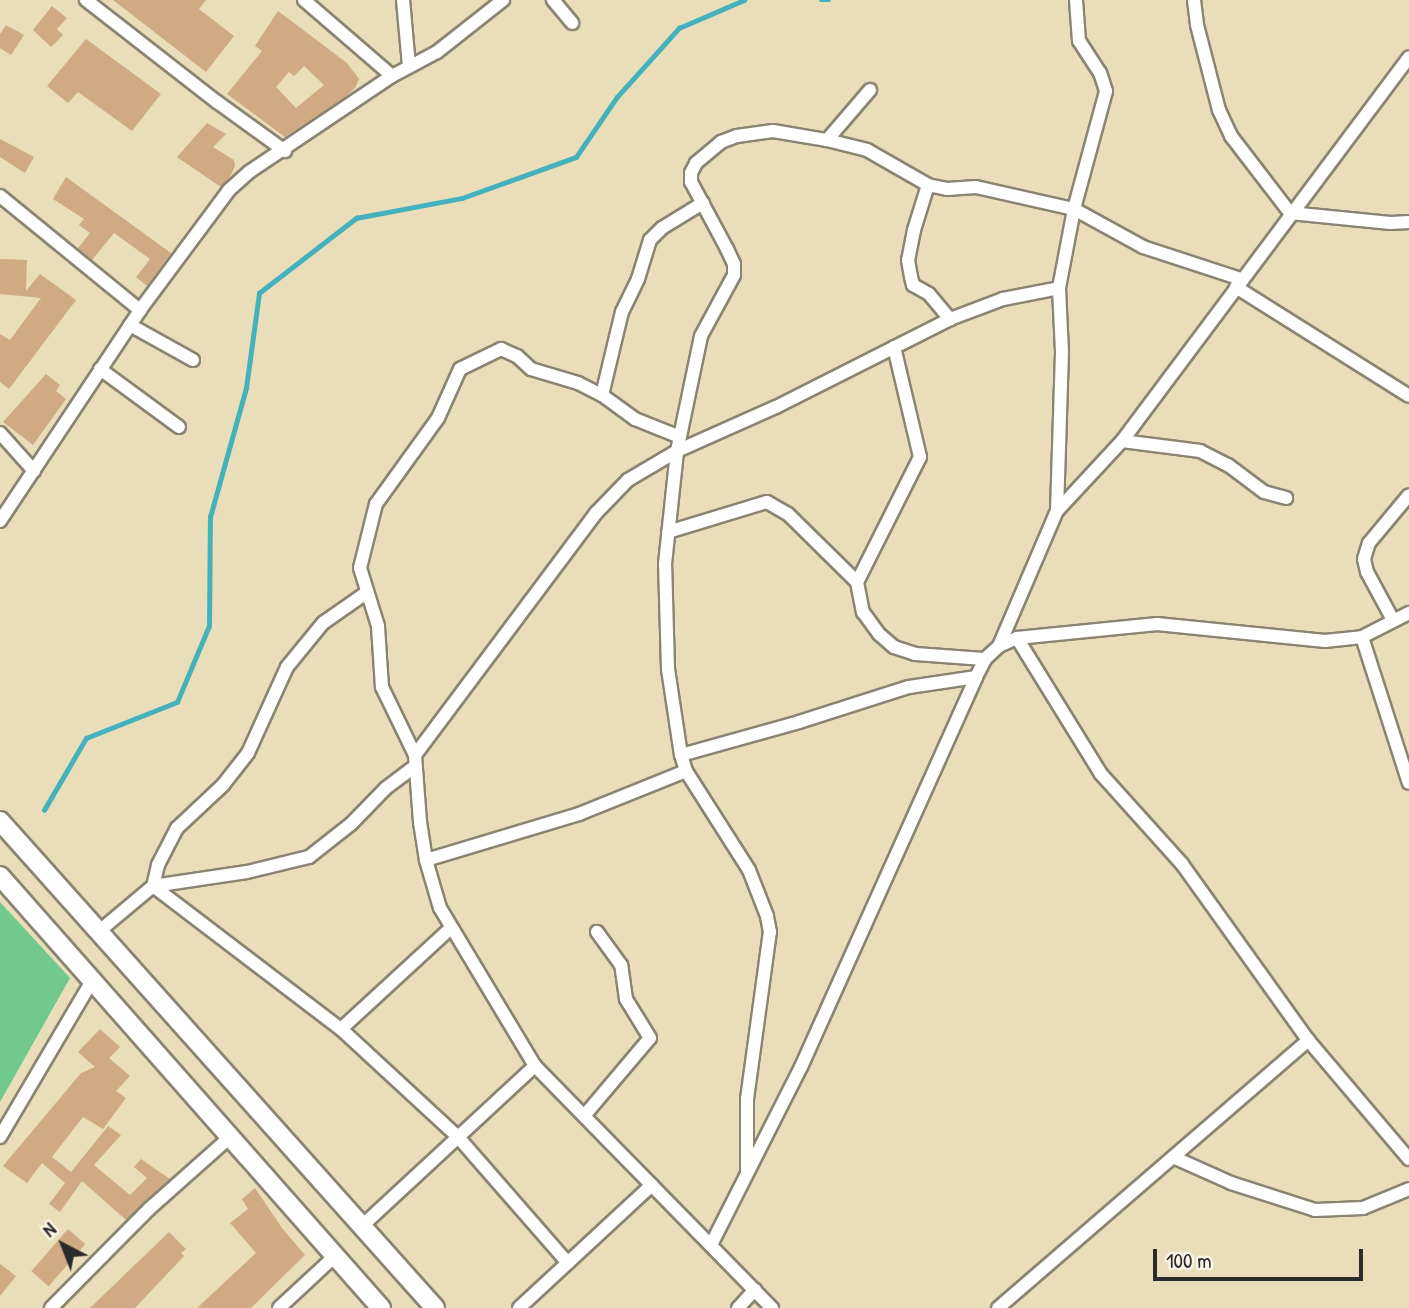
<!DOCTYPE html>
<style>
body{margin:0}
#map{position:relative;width:1409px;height:1308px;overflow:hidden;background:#e9deb9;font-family:"Patrick Hand",sans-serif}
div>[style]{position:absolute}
.green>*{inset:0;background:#72c98e}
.stream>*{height:4.5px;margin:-2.25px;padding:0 2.25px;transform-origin:2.25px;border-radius:2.25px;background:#43b2bc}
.building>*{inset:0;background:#cfaa83;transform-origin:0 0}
.roads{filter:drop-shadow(2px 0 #8a8472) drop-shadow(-2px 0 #8a8472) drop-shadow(0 2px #8a8472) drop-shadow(0 -2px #8a8472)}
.street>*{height:12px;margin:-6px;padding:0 6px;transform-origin:6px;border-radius:6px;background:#fff}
.secondary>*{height:18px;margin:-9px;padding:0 9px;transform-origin:9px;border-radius:9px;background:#fff}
span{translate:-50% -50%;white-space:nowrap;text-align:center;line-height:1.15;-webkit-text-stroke:5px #fcf5e5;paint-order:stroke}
.north{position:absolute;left:28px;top:1210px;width:70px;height:70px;-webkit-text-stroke:5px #fcf5e5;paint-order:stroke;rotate:318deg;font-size:19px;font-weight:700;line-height:28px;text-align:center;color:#2b2b2b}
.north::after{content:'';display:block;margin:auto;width:24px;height:32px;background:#2b2b2b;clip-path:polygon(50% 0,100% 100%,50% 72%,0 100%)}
.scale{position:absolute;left:1153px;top:1249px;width:210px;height:32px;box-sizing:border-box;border:4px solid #2b2b2b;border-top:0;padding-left:9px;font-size:21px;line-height:24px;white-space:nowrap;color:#2b2b2b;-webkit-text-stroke:5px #fcf5e5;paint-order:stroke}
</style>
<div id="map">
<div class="green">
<div style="clip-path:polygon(0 902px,70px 978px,0 1102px)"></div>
</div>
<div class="stream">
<div style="left:821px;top:0;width:8px"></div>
<div style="left:44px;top:810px;width:83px;rotate:-59.7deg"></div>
<div style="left:86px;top:738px;width:98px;rotate:-21.6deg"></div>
<div style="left:177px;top:702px;width:82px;rotate:-67.2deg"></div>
<div style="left:209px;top:626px;width:109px;rotate:-89.5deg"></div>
<div style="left:210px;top:517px;width:134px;rotate:-74.4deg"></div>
<div style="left:246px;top:388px;width:96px;rotate:-82.2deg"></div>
<div style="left:259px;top:293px;width:123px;rotate:-37.7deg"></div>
<div style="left:356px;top:218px;width:108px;rotate:-10.7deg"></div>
<div style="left:462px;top:198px;width:121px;rotate:-19.8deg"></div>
<div style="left:576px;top:157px;width:73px;rotate:-55.7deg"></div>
<div style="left:617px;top:97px;width:93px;rotate:-48.1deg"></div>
<div style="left:679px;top:28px;width:71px;rotate:-23.3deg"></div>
</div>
<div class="building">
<div style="clip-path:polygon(113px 0,206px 0,199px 9px,234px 36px,206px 72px)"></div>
<div style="clip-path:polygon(52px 6px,67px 18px,57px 29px,63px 35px,51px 47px,33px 30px)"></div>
<div style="clip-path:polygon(evenodd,278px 11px,347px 63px,359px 79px,355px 88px,344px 98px,285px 137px,227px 94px,262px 51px,255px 46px,278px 11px,304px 66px,324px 85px,296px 108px,276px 87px,289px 72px,294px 76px,304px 66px)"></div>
<div style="clip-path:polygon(6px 25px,24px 35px,11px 55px,0 48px,0 34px)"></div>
<div style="clip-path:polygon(86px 39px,161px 94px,132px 131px,78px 92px,68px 103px,47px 86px)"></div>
<div style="clip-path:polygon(207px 123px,226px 134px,213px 147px,234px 160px,235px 166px,230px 177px,221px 187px,177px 157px)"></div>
<div style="clip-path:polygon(0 139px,34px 157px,25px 173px,0 157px)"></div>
<div style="clip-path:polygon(66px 177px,171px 253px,147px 286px,136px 277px,150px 259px,114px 233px,92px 260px,78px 248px,90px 233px,79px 225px,84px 219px,53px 199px)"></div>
<div style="clip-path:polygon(0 259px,27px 260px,26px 291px,40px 274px,76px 300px,9px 389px,0 382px,0 334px,10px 340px,41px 298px,0 294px)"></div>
<div style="clip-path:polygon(46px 374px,60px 385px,56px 391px,66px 399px,33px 445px,3px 422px)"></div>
<div style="clip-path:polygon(100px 1029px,120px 1047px,109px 1058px,130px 1076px,116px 1091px,126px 1098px,103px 1129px,83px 1117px,52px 1157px,71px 1172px,108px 1126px,121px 1135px,94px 1165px,130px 1195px,147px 1178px,134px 1167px,141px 1159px,170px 1179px,126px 1220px,82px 1181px,60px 1212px,49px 1204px,65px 1183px,42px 1163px,27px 1183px,3px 1166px,81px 1073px,95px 1067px,78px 1052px)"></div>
<div style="clip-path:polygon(255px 1188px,282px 1228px,305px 1255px,251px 1308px,197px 1308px,256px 1253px,230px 1223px,248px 1209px,242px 1199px)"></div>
<div style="left:68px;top:1229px;width:23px;height:56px;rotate:41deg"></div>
<div style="clip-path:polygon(169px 1232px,186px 1249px,181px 1253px,184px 1256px,135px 1308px,90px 1308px)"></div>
<div style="clip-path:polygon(0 1264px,16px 1276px,0 1296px)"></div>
</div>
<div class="roads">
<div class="street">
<div style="left:86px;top:0;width:166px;rotate:37.9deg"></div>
<div style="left:217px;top:102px;width:84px;rotate:35.8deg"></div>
<div style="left:304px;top:0;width:116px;rotate:40.8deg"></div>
<div style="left:403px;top:0;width:66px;rotate:84.8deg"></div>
<div style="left:553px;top:0;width:30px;rotate:50deg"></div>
<div style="left:1194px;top:0;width:25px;rotate:83deg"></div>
<div style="left:1197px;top:25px;width:88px;rotate:75.5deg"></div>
<div style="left:1219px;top:110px;width:29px;rotate:65deg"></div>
<div style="left:1231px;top:136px;width:97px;rotate:52.5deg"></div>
<div style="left:1290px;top:213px;width:101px;rotate:5.7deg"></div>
<div style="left:1391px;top:223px;width:18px;rotate:-3deg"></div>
<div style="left:827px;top:140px;width:66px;rotate:-49.3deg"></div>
<div style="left:928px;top:185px;width:47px;rotate:107.3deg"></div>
<div style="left:914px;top:230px;width:31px;rotate:101deg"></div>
<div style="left:908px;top:260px;width:17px;rotate:80deg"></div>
<div style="left:911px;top:277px;width:8px;rotate:76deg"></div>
<div style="left:913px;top:285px;width:18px;rotate:29deg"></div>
<div style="left:929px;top:294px;width:33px;rotate:50deg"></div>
<div style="left:0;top:196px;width:181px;rotate:39.2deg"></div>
<div style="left:1236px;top:287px;width:204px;rotate:32.2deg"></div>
<div style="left:130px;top:325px;width:72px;rotate:29.1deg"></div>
<div style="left:894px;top:347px;width:113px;rotate:76.7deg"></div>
<div style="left:920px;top:457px;width:140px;rotate:116.7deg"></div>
<div style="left:857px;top:582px;width:31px;rotate:79deg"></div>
<div style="left:863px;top:612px;width:27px;rotate:54deg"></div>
<div style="left:879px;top:634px;width:20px;rotate:41deg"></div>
<div style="left:894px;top:647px;width:22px;rotate:18deg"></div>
<div style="left:915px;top:654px;width:70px;rotate:4.1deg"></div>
<div style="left:100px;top:369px;width:98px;rotate:36.3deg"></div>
<div style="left:602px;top:395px;width:85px;rotate:-76.5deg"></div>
<div style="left:622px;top:312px;width:37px;rotate:-64deg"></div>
<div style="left:638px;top:279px;width:41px;rotate:-72.9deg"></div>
<div style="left:650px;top:240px;width:17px;rotate:-45deg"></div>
<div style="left:662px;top:228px;width:48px;rotate:-31.4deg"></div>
<div style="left:0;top:433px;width:51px;rotate:48.2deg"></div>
<div style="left:1122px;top:441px;width:79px;rotate:7.3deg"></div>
<div style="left:1200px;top:451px;width:31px;rotate:27deg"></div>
<div style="left:1228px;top:465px;width:45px;rotate:36.9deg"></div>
<div style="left:1264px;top:492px;width:23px;rotate:15deg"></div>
<div style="left:1057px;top:511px;width:159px;rotate:-88.2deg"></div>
<div style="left:1062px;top:352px;width:64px;rotate:-92.7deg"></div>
<div style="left:1059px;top:288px;width:80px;rotate:-79.2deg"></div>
<div style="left:1074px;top:209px;width:122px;rotate:-74.8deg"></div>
<div style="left:1106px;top:91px;width:19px;rotate:-108deg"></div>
<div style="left:1100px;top:73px;width:38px;rotate:-123deg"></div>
<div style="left:1079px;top:41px;width:41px;rotate:-94.2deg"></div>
<div style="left:0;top:521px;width:253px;rotate:-56.4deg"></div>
<div style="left:140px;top:310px;width:149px;rotate:-53.4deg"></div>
<div style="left:229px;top:190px;width:27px;rotate:-42deg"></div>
<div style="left:249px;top:172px;width:172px;rotate:-33.9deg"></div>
<div style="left:392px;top:76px;width:51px;rotate:-28.1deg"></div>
<div style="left:437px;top:52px;width:84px;rotate:-38.2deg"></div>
<div style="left:668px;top:532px;width:103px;rotate:-16.9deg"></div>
<div style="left:767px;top:502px;width:24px;rotate:30deg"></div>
<div style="left:788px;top:514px;width:97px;rotate:44.6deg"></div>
<div style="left:366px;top:593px;width:52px;rotate:145.1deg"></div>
<div style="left:323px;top:623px;width:57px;rotate:129.3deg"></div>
<div style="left:287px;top:667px;width:94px;rotate:114.4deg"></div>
<div style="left:248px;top:753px;width:41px;rotate:128deg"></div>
<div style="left:223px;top:785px;width:63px;rotate:136.9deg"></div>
<div style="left:177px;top:828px;width:42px;rotate:117.2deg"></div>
<div style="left:158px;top:865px;width:22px;rotate:103deg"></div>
<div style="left:153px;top:886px;width:95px;rotate:-8.5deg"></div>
<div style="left:247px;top:872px;width:64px;rotate:-13.6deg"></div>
<div style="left:309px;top:857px;width:53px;rotate:-38.2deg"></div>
<div style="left:351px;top:824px;width:50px;rotate:-45.8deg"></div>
<div style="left:386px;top:788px;width:36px;rotate:-37deg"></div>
<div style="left:1393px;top:620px;width:55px;rotate:-118.4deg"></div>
<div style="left:1367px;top:572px;width:13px;rotate:-103deg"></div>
<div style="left:1364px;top:559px;width:17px;rotate:-73deg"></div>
<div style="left:1369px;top:543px;width:62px;rotate:-50.2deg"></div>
<div style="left:1362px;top:637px;width:153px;rotate:72.2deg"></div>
<div style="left:1017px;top:638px;width:160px;rotate:58.3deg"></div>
<div style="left:1101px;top:774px;width:121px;rotate:48deg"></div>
<div style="left:1182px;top:864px;width:216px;rotate:54.4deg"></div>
<div style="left:1308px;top:1040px;width:156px;rotate:49.7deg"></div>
<div style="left:999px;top:646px;width:147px;rotate:-66.8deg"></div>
<div style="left:1057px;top:511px;width:96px;rotate:-47.1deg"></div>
<div style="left:1122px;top:441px;width:479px;rotate:-53.2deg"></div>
<div style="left:415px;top:755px;width:76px;rotate:-115.9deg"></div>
<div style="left:382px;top:687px;width:61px;rotate:-93.8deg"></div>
<div style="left:378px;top:626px;width:61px;rotate:-107.2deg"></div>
<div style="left:360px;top:568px;width:66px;rotate:-76deg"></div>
<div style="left:376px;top:504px;width:106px;rotate:-54.2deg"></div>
<div style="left:438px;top:418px;width:54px;rotate:-65.8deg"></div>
<div style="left:460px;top:369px;width:46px;rotate:-26deg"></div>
<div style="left:501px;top:349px;width:17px;rotate:24deg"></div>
<div style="left:517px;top:356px;width:19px;rotate:43deg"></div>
<div style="left:531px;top:369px;width:49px;rotate:16.6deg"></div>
<div style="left:578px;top:383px;width:27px;rotate:27deg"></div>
<div style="left:602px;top:395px;width:41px;rotate:36deg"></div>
<div style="left:635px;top:419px;width:48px;rotate:21.8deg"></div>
<div style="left:681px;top:755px;width:123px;rotate:-15.6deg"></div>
<div style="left:799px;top:722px;width:115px;rotate:-17.7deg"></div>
<div style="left:909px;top:687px;width:68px;rotate:-8.5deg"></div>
<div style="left:426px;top:860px;width:160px;rotate:-16.7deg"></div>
<div style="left:579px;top:814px;width:115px;rotate:-21.9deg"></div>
<div style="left:97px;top:933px;width:73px;rotate:-40deg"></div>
<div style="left:153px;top:886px;width:236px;rotate:37.3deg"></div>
<div style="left:341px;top:1029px;width:159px;rotate:42.7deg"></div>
<div style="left:458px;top:1137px;width:167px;rotate:48.9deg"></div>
<div style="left:341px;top:1029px;width:149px;rotate:-42.6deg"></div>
<div style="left:535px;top:1066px;width:184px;rotate:-121deg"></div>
<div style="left:440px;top:908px;width:50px;rotate:-106.3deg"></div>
<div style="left:426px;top:860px;width:38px;rotate:-99deg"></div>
<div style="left:420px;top:822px;width:67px;rotate:-94.3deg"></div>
<div style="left:415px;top:755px;width:302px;rotate:-53.2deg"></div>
<div style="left:596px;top:513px;width:46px;rotate:-45.9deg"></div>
<div style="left:628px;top:480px;width:57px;rotate:-30.6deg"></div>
<div style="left:677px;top:451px;width:108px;rotate:-24deg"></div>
<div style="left:776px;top:407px;width:195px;rotate:-26.8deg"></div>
<div style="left:950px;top:319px;width:57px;rotate:-20.7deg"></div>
<div style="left:1003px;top:299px;width:57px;rotate:-11.1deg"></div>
<div style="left:584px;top:1116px;width:102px;rotate:-49.8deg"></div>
<div style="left:650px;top:1038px;width:46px;rotate:-121.6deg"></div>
<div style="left:626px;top:999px;width:34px;rotate:-98deg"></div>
<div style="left:621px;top:965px;width:41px;rotate:-126deg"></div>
<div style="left:0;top:1137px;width:181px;rotate:-59.5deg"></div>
<div style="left:1173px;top:1157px;width:64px;rotate:24.1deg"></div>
<div style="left:1231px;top:1183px;width:88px;rotate:17.8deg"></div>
<div style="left:1315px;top:1210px;width:48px;rotate:-2.4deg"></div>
<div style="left:1363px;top:1208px;width:50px;rotate:-22.4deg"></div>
<div style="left:747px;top:1172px;width:73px;rotate:-90deg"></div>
<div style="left:747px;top:1099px;width:169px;rotate:-82.2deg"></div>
<div style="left:770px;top:932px;width:16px;rotate:-101deg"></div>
<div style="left:767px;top:916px;width:49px;rotate:-111.4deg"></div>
<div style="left:749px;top:870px;width:117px;rotate:-122.5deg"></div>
<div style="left:686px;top:771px;width:17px;rotate:-107deg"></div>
<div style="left:681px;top:755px;width:87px;rotate:-98.6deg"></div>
<div style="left:668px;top:669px;width:105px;rotate:-91.6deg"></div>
<div style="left:665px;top:564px;width:114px;rotate:-83.9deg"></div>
<div style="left:677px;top:451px;width:117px;rotate:-78.2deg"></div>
<div style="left:701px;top:336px;width:69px;rotate:-61.6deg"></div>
<div style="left:734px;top:275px;width:11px;rotate:-90deg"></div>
<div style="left:734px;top:264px;width:17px;rotate:-115deg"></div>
<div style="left:727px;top:249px;width:76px;rotate:-118.2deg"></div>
<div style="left:691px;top:182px;width:9px;rotate:-90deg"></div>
<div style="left:691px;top:173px;width:11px;rotate:-63deg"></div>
<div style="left:696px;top:163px;width:33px;rotate:-40deg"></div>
<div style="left:721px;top:142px;width:17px;rotate:-21deg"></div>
<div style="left:737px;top:136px;width:36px;rotate:-8deg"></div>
<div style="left:773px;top:131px;width:55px;rotate:9.5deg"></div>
<div style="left:827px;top:140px;width:41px;rotate:14deg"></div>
<div style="left:867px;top:150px;width:70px;rotate:29.8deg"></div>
<div style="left:928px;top:185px;width:19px;rotate:12deg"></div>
<div style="left:947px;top:189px;width:29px;rotate:-4deg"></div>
<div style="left:976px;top:187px;width:100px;rotate:12.7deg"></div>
<div style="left:1074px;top:209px;width:79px;rotate:28.8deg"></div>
<div style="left:1143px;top:247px;width:103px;rotate:18.1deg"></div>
<div style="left:362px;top:1226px;width:236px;rotate:-42.8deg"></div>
<div style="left:535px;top:1066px;width:339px;rotate:45.6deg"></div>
<div style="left:711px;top:1245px;width:199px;rotate:-63.2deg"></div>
<div style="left:801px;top:1067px;width:427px;rotate:-65.8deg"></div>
<div style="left:976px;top:677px;width:20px;rotate:-63deg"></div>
<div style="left:985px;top:659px;width:19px;rotate:-43deg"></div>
<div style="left:999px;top:646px;width:20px;rotate:-24deg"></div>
<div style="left:1017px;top:638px;width:141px;rotate:-5.7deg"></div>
<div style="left:1157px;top:624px;width:169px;rotate:5.8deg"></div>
<div style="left:1325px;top:641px;width:37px;rotate:-6deg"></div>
<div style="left:1362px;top:637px;width:53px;rotate:-27.1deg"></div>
<div style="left:51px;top:1308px;width:139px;rotate:-45.3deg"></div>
<div style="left:149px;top:1209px;width:108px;rotate:-41.6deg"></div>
<div style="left:279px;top:1308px;width:78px;rotate:-42.9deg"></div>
<div style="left:519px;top:1308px;width:181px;rotate:-42.8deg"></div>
<div style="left:738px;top:1308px;width:25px;rotate:-47deg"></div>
<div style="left:998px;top:1308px;width:410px;rotate:-40.8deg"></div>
</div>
<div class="secondary">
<div style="left:0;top:821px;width:653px;rotate:48.23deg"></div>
<div style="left:0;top:876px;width:576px;rotate:48.59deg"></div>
</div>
</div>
<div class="north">N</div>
<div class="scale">100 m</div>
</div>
